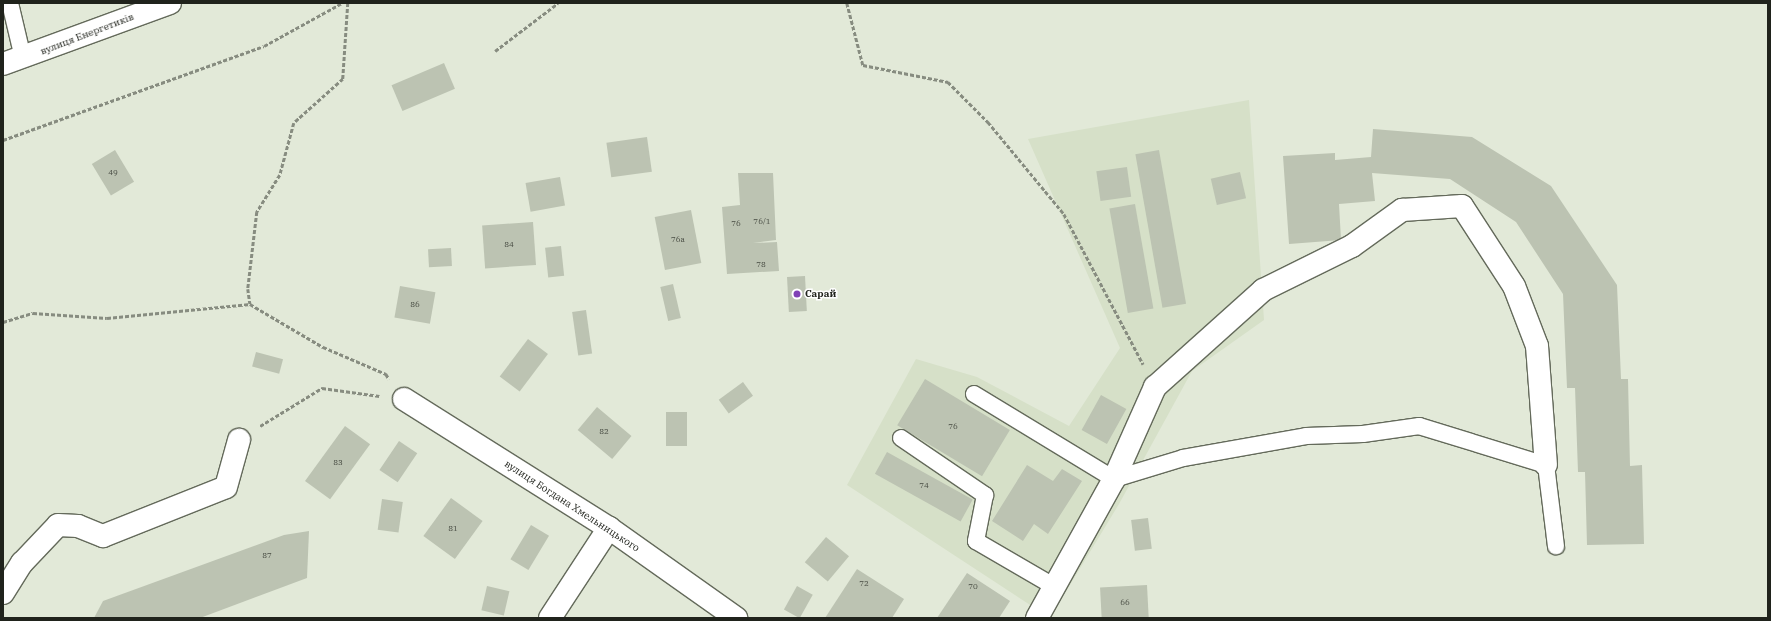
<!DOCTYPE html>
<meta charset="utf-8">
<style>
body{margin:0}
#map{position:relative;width:1771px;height:621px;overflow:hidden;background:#e2e9d8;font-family:"IBM Plex Serif",serif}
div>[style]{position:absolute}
.built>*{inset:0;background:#d6e0c8}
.building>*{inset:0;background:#bcc3b2;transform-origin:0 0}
.path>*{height:2.5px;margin-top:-1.25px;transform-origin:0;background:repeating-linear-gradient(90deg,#878c80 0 4px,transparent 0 6px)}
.roads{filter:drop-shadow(1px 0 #646a5b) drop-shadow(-1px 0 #646a5b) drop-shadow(0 1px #646a5b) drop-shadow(0 -1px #646a5b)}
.service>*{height:16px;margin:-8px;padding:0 8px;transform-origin:8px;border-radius:8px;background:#fff}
.minor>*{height:22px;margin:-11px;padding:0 11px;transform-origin:11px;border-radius:11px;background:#fff}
.secondary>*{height:22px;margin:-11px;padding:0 11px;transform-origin:11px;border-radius:11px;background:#fff}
.dots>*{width:11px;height:11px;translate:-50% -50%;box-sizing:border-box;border:2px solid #fff;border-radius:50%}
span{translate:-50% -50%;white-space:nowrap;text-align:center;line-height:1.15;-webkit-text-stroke:3px #fff;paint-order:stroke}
.number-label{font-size:8px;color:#474b42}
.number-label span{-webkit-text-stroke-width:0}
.street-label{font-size:10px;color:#20231c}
.poi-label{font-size:10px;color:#20231c;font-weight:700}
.left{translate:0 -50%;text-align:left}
.frame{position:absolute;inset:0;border:4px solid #20231c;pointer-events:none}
</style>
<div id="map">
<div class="built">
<div style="clip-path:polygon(1249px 100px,1264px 320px,1192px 371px,1119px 504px,1050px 618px,847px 485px,916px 359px,977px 377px,1069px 426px,1120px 348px,1028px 139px)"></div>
</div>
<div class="building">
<div style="left:444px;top:63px;width:28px;height:57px;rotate:67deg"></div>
<div style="clip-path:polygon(1373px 129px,1472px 137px,1551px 186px,1617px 285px,1621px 379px,1628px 379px,1630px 466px,1642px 465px,1644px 544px,1587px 545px,1585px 472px,1578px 472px,1575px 388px,1567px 388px,1563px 294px,1516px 222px,1450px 179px,1372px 173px,1375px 201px,1339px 204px,1341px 240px,1289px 244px,1283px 156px,1335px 153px,1335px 160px,1371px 157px)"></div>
<div style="left:647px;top:137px;width:35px;height:41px;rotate:82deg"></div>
<div style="left:115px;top:150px;width:37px;height:27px;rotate:59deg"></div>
<div style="left:1159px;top:150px;width:156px;height:24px;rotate:80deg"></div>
<div style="left:1127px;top:167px;width:30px;height:31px;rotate:82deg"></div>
<div style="left:1240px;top:172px;width:27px;height:30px;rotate:77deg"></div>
<div style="clip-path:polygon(738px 173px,773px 173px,776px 240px,753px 243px,777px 242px,779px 271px,727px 274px,722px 207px,740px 205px)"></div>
<div style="left:560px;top:177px;width:29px;height:35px;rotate:80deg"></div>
<div style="left:1135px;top:204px;width:106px;height:26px;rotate:80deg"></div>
<div style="left:691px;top:210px;width:54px;height:37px;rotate:79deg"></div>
<div style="left:533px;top:222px;width:43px;height:51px;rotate:86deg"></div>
<div style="left:561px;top:246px;width:30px;height:16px;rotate:84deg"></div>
<div style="left:451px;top:248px;width:18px;height:23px;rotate:87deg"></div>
<div style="left:805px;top:276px;width:35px;height:18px;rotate:87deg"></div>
<div style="left:673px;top:284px;width:35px;height:13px;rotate:77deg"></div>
<div style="left:400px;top:286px;width:36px;height:32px;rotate:10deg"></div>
<div style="left:586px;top:310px;width:44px;height:14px;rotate:82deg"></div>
<div style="left:528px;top:339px;width:25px;height:47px;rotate:37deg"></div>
<div style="left:256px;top:352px;width:28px;height:15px;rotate:15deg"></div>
<div style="left:925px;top:379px;width:99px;height:54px;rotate:31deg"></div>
<div style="left:743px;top:382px;width:17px;height:30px;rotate:54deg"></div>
<div style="left:1101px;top:395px;width:29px;height:40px;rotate:29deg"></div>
<div style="left:597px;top:407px;width:45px;height:30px;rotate:40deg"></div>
<div style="left:687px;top:412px;width:34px;height:21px;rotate:90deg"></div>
<div style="left:345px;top:426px;width:31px;height:68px;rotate:36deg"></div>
<div style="left:399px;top:441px;width:22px;height:35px;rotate:34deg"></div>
<div style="left:887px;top:452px;width:98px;height:25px;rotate:29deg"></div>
<div style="clip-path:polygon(1027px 465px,1053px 481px,1062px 469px,1082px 481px,1048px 534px,1034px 524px,1023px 541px,992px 521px)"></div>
<div style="left:451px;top:498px;width:39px;height:47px;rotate:36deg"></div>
<div style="left:382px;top:499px;width:21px;height:31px;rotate:8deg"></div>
<div style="left:1148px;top:518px;width:31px;height:17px;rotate:83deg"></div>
<div style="left:531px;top:525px;width:21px;height:40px;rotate:31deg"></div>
<div style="clip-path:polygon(309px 531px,307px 578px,200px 618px,94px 618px,103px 601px,284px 535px)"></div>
<div style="left:826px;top:537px;width:30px;height:33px;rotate:40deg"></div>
<div style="clip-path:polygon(857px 569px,904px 599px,892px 618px,825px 618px)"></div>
<div style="clip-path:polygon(967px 573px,1010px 601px,999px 618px,937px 618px)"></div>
<div style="left:1147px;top:585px;width:33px;height:47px;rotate:87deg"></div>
<div style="left:487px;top:586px;width:23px;height:25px;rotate:13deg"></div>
<div style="left:797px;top:586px;width:18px;height:27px;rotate:29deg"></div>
</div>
<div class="path">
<div style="left:348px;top:3px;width:76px;rotate:93.8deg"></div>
<div style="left:343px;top:79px;width:66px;rotate:138.1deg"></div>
<div style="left:294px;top:123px;width:54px;rotate:105.1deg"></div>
<div style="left:280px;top:175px;width:44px;rotate:121.9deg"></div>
<div style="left:257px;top:212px;width:78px;rotate:96.7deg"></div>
<div style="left:248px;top:289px;width:15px;rotate:82deg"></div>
<div style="left:250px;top:304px;width:85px;rotate:30.5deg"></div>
<div style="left:323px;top:347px;width:69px;rotate:23.2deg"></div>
<div style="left:386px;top:374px;width:6px;rotate:59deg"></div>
<div style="left:847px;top:3px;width:64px;rotate:75.5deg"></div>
<div style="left:863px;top:65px;width:87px;rotate:11.3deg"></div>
<div style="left:948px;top:82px;width:57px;rotate:45deg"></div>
<div style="left:988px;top:122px;width:119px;rotate:50.4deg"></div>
<div style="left:1064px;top:214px;width:170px;rotate:62.2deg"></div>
<div style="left:495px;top:51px;width:79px;rotate:-37.3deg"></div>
<div style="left:3px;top:140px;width:277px;rotate:-19.8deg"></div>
<div style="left:264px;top:46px;width:89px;rotate:-28.9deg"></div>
<div style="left:3px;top:322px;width:31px;rotate:-17deg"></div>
<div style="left:33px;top:313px;width:74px;rotate:3.9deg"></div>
<div style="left:107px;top:318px;width:144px;rotate:-5.6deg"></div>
<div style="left:260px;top:426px;width:73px;rotate:-31.5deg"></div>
<div style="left:322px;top:388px;width:58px;rotate:8deg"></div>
</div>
<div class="roads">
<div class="service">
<div style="left:10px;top:3px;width:57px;rotate:76.7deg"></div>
<div style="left:974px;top:394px;width:164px;rotate:31.3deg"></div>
<div style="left:1114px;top:479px;width:72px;rotate:-16.9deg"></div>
<div style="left:1183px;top:458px;width:125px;rotate:-10.1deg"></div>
<div style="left:1306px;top:436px;width:57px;rotate:-2deg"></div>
<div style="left:1363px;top:434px;width:57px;rotate:-8.1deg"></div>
<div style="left:1419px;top:426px;width:133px;rotate:17.1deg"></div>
<div style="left:1546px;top:465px;width:82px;rotate:83deg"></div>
<div style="left:901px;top:438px;width:102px;rotate:34.2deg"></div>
<div style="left:985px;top:495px;width:47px;rotate:101.1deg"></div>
<div style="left:976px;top:541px;width:91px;rotate:30.2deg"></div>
</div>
<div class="minor">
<div style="left:404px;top:399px;width:242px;rotate:32.2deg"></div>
<div style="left:609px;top:528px;width:156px;rotate:35.3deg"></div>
<div style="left:3px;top:593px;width:36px;rotate:-58deg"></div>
<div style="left:22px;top:563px;width:52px;rotate:-46.5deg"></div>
<div style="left:58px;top:525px;width:20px;rotate:3deg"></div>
<div style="left:78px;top:526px;width:27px;rotate:22deg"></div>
<div style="left:103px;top:536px;width:132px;rotate:-21.7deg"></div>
<div style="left:226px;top:487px;width:49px;rotate:-74.5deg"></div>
<div style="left:550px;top:618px;width:108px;rotate:-56.8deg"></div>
<div style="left:1037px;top:618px;width:159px;rotate:-61deg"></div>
<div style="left:1114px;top:479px;width:101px;rotate:-66deg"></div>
<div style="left:1155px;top:387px;width:145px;rotate:-41.9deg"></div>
<div style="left:1263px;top:290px;width:99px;rotate:-26.3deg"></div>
<div style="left:1352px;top:246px;width:62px;rotate:-35.8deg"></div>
<div style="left:1402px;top:210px;width:60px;rotate:-3.8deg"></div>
<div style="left:1462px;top:206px;width:95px;rotate:57deg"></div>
<div style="left:1514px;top:286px;width:64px;rotate:69deg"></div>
<div style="left:1537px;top:346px;width:119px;rotate:85.7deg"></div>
</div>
<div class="secondary">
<div style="left:3px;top:64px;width:178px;rotate:-20.1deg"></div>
</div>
</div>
<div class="dots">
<div style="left:797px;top:294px;background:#8041b6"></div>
</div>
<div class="number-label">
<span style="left:113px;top:173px">49</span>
<span style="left:762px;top:222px">76/1</span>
<span style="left:736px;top:224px">76</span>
<span style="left:678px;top:240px">76а</span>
<span style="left:509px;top:245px">84</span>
<span style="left:761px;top:265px">78</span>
<span style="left:415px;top:305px">86</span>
<span style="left:953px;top:427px">76</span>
<span style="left:604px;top:432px">82</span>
<span style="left:338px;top:463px">83</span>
<span style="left:924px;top:486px">74</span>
<span style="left:453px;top:529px">81</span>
<span style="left:267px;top:556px">87</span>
<span style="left:864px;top:584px">72</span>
<span style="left:973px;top:587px">70</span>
<span style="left:1125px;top:603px">66</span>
</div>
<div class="street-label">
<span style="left:87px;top:34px;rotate:-21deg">вулиця Енергетиків</span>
<span style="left:572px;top:506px;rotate:33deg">вулиця Богдана Хмельницького</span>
</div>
<div class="poi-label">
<span class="left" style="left:805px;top:294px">Сарай</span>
</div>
<div class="frame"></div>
</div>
